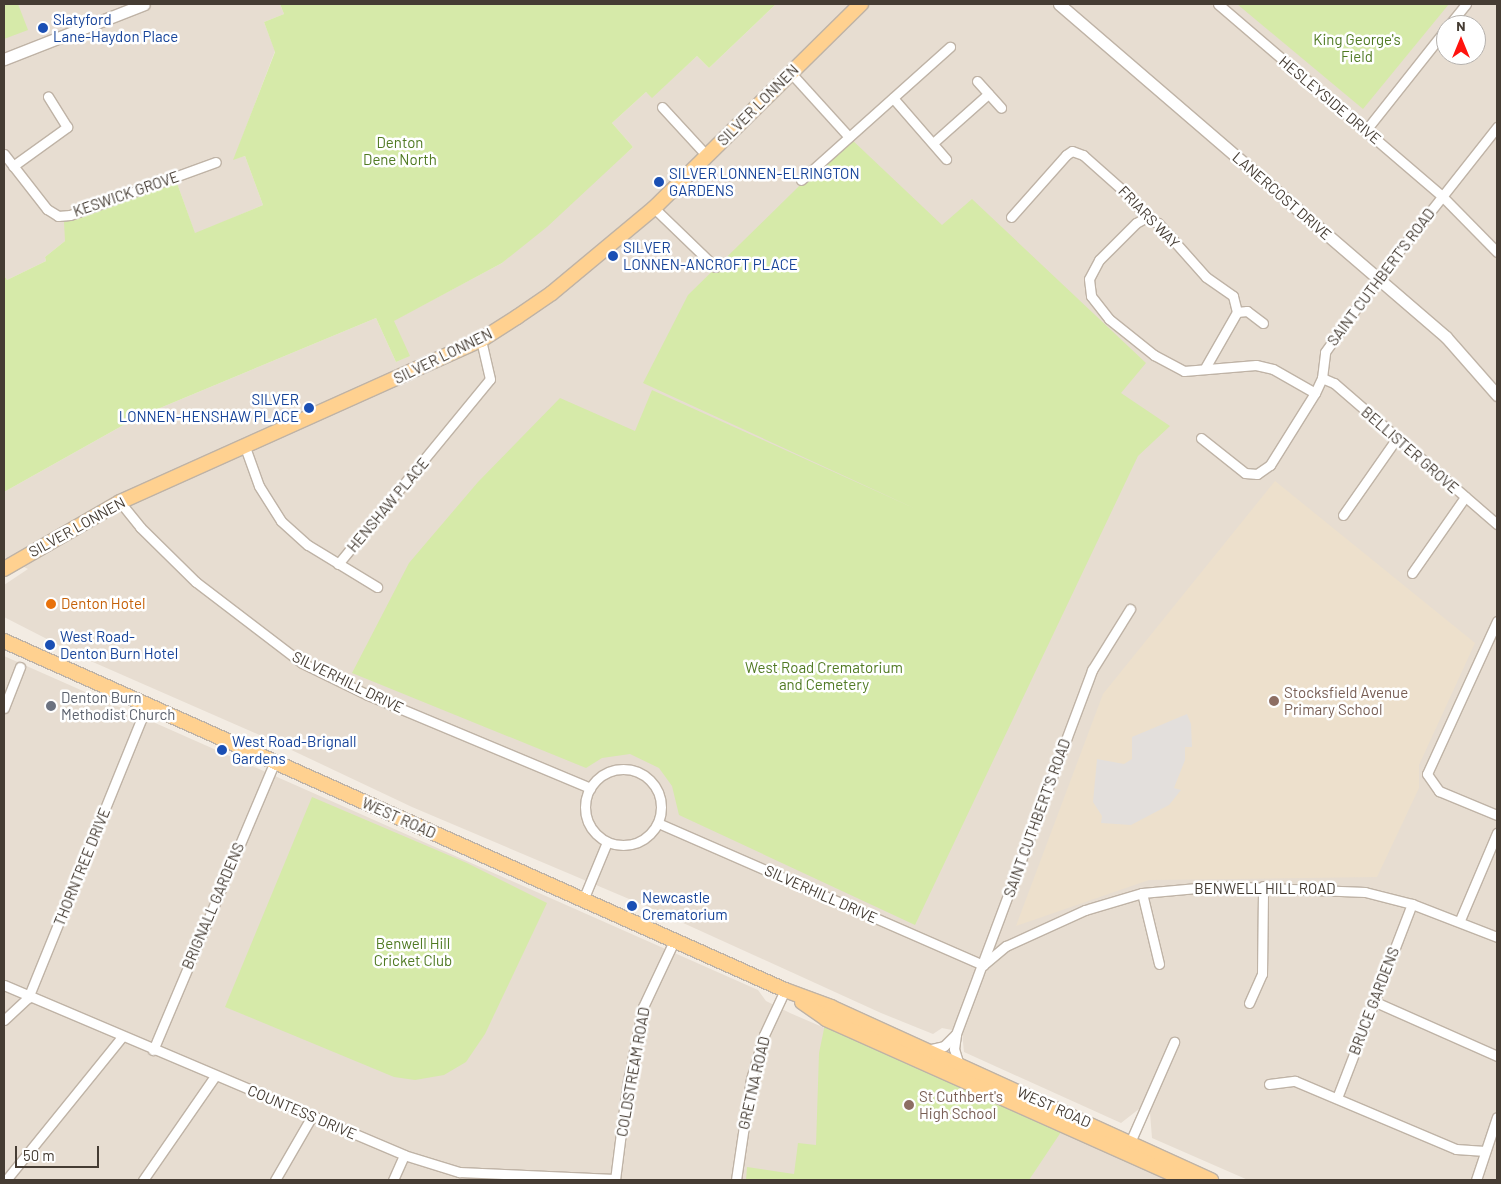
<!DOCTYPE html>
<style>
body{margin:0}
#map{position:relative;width:1501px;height:1184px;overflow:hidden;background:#f3ece3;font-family:Barlow,sans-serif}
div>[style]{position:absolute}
.residential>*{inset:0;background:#e7ddd1}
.education>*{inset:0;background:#ede0cc}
.green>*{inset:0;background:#d6eaa9}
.parking>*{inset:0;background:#e3dfdc}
.roads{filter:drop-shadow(1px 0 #bfb3a6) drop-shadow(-1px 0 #bfb3a6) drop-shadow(0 1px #bfb3a6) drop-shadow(0 -1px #bfb3a6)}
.minor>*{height:9px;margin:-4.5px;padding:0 4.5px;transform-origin:4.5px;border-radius:4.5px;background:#fff}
.minor>.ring{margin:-4.5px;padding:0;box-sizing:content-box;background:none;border:9px solid #fff;border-radius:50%}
.tertiary>*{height:11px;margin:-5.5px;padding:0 5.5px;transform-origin:5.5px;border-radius:5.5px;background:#fff}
.primary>*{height:14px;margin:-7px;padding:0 7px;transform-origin:7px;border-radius:7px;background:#ffd190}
.dots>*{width:14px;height:14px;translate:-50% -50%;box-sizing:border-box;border:2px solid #fff;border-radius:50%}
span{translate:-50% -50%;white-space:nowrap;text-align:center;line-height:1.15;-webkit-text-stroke:5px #fff;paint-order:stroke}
.transit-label{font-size:15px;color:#164399}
.left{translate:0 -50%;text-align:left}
.right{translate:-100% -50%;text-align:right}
.park-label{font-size:15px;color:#507a23}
.street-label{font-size:15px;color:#453c33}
.food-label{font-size:15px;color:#c56008}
.education-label{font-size:15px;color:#785e54}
.worship-label{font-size:15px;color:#5b616d}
.frame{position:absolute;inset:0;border:5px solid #453c33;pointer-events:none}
.north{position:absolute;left:1436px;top:15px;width:50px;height:50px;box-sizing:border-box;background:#fff;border:1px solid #b5b1ad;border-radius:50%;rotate:0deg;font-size:14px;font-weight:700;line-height:20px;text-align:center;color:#453c33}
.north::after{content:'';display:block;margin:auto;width:18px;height:22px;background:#ff130e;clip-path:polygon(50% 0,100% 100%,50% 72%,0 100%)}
.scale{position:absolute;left:15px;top:1146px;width:84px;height:22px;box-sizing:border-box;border:2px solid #453c33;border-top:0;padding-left:6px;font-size:15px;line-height:18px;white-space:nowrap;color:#453c33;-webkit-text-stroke:4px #fff;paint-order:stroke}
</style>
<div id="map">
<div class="residential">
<div style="clip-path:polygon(4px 4px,280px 4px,284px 14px,264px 22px,275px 51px,234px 159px,245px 156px,263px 205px,195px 234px,177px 183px,65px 241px,45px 257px,46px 261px,7px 280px,4px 275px)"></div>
<div style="clip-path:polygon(evenodd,776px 4px,1497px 4px,1497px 1180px,1248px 1180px,1152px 1138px,1150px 1113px,1139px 1109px,1121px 1123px,964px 1052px,962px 1032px,942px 1028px,933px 1034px,881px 1013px,648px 907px,412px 807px,264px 737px,86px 659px,4px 617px,4px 585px,28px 569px,4px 557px,4px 492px,136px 418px,376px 318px,396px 362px,409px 356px,393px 321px,502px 263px,633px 147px,612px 123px,646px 92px,652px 97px,697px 56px,709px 68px,776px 4px,1446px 25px,1476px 25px,1476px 55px,1446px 55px,1446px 25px)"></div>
<div style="clip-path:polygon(4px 656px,758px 990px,766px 1001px,790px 1013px,1177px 1180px,4px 1180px)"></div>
</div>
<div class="education">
<div style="clip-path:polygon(1275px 481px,1475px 643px,1419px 765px,1419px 788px,1377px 877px,1149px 880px,1016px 926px,1103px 694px)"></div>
</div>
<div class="green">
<div style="clip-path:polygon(4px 4px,18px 4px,28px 30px,4px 39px)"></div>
<div style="clip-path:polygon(280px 4px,776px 4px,709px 68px,697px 56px,652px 98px,646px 92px,612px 123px,633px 147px,547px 227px,502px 263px,394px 321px,410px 356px,396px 362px,376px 318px,136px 418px,4px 492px,4px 275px,7px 280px,46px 261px,45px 257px,65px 241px,64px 222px,177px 183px,195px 233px,263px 205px,245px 156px,233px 160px,275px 52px,264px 22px,284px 14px)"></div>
<div style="clip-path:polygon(1237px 4px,1449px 4px,1363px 109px)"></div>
<div style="clip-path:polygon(849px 137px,942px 225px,972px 199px,1146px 363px,1121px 393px,1170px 426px,1138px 456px,915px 925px,679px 815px,672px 786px,659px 768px,630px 754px,602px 758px,586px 768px,352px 673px,409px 563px,478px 482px,560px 398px,635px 431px,652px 390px,916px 509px,643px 383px,688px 295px)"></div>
<div style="clip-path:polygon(312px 797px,467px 863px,547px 903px,485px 1034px,466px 1062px,444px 1075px,415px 1080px,394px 1077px,225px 1007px)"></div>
<div style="clip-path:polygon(825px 1024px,1061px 1132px,1029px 1180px,746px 1180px,747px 1167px,794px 1174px,798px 1143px,816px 1145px,819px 1053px)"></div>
</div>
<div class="parking">
<div style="clip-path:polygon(1187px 714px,1191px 724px,1192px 747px,1185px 747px,1185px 760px,1174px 788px,1181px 790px,1169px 805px,1131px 825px,1101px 823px,1102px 816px,1093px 802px,1097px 759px,1124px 764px,1132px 759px,1132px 737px)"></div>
</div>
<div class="roads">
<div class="minor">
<div style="left:1218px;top:4px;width:295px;rotate:40.6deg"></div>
<div style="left:1442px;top:196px;width:78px;rotate:45.5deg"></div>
<div style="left:1449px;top:25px;width:27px;rotate:-51deg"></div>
<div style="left:791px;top:73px;width:86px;rotate:47.8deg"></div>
<div style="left:977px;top:81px;width:36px;rotate:48deg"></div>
<div style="left:893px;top:98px;width:81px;rotate:49deg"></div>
<div style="left:662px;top:107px;width:67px;rotate:47.4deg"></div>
<div style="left:1366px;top:130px;width:129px;rotate:-51.6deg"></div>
<div style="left:933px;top:143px;width:74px;rotate:-41.7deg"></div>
<div style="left:4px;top:154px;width:70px;rotate:52deg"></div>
<div style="left:47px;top:209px;width:13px;rotate:32deg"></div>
<div style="left:58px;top:216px;width:12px;rotate:-5deg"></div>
<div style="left:70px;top:215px;width:155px;rotate:-20deg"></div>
<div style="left:13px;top:166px;width:67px;rotate:-35.8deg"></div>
<div style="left:67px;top:127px;width:36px;rotate:-122deg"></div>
<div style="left:801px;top:180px;width:200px;rotate:-41.8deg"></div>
<div style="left:654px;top:208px;width:85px;rotate:44deg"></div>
<div style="left:1011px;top:217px;width:83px;rotate:-48.4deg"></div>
<div style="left:1066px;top:155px;width:7px;rotate:-34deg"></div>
<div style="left:1072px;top:151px;width:12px;rotate:20deg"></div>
<div style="left:1083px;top:155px;width:71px;rotate:41.6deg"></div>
<div style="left:1136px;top:202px;width:18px;rotate:61deg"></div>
<div style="left:1145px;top:218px;width:14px;rotate:21deg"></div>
<div style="left:1158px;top:223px;width:72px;rotate:48.4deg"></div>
<div style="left:1206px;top:277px;width:33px;rotate:35deg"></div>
<div style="left:1233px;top:296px;width:16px;rotate:76deg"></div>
<div style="left:1145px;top:218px;width:10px;rotate:151deg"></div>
<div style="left:1136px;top:223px;width:52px;rotate:135deg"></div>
<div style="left:1099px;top:260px;width:21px;rotate:118deg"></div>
<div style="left:1089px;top:279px;width:17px;rotate:83deg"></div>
<div style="left:1091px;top:296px;width:29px;rotate:52deg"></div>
<div style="left:1109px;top:319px;width:58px;rotate:38.7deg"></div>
<div style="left:1154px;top:355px;width:34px;rotate:28deg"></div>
<div style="left:1184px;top:371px;width:72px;rotate:-4.8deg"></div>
<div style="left:1256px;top:365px;width:17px;rotate:13deg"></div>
<div style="left:1273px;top:369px;width:48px;rotate:29.7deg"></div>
<div style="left:1205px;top:368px;width:64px;rotate:-60.3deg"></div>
<div style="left:1237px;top:312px;width:10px;rotate:-6deg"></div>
<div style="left:1247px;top:311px;width:20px;rotate:37deg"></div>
<div style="left:1322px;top:378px;width:13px;rotate:23deg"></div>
<div style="left:1334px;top:383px;width:216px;rotate:40.9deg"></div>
<div style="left:1201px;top:438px;width:56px;rotate:38.5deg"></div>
<div style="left:1245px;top:473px;width:12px;rotate:5deg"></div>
<div style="left:1257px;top:474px;width:16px;rotate:-35deg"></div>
<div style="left:1270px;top:465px;width:85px;rotate:-58deg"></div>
<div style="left:1315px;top:393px;width:17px;rotate:-65deg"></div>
<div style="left:1322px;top:378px;width:26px;rotate:-83deg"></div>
<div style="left:1325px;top:352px;width:90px;rotate:-54.5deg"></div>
<div style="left:1377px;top:279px;width:194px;rotate:-51.7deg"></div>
<div style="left:245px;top:447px;width:41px;rotate:70.3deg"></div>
<div style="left:259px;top:486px;width:41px;rotate:57.8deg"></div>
<div style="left:281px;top:521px;width:36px;rotate:42deg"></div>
<div style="left:308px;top:545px;width:81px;rotate:31.3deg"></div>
<div style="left:120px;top:502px;width:32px;rotate:51deg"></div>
<div style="left:140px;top:527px;width:78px;rotate:44.5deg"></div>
<div style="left:196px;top:582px;width:133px;rotate:37.4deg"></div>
<div style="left:302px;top:663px;width:73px;rotate:25.9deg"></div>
<div style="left:368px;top:695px;width:241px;rotate:22.7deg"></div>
<div style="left:1343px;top:515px;width:94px;rotate:-55deg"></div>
<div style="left:338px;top:564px;width:239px;rotate:-50.6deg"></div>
<div style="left:490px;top:379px;width:40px;rotate:-103deg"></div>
<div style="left:1412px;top:573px;width:93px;rotate:-55.1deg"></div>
<div style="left:1497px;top:621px;width:168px;rotate:114.6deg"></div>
<div style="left:1427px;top:774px;width:21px;rotate:55deg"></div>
<div style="left:1439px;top:791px;width:63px;rotate:22.5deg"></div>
<div style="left:4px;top:708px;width:44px;rotate:-68.7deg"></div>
<div class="ring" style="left:585px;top:769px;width:67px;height:67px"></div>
<div style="left:658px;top:823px;width:355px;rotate:23.6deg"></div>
<div style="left:983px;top:965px;width:30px;rotate:-40deg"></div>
<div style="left:1006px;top:946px;width:87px;rotate:-24.5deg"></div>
<div style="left:1085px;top:910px;width:59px;rotate:-16.6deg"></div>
<div style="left:1142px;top:893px;width:77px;rotate:-5.2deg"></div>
<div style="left:1219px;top:886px;width:146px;rotate:2.4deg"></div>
<div style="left:1365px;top:892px;width:49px;rotate:14.3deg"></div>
<div style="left:1412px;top:904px;width:91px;rotate:21.2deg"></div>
<div style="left:1142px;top:893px;width:73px;rotate:76.5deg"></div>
<div style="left:583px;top:900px;width:63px;rotate:-67.5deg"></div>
<div style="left:1460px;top:920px;width:95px;rotate:-67deg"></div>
<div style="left:4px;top:985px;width:435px;rotate:23deg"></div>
<div style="left:404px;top:1155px;width:58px;rotate:17.2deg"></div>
<div style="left:459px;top:1172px;width:156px;rotate:2.6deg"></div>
<div style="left:1373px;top:1001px;width:136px;rotate:23.9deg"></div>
<div style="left:1249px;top:1003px;width:32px;rotate:-66deg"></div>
<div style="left:1262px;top:974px;width:88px;rotate:-89.3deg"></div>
<div style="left:4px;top:1020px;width:33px;rotate:-43deg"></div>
<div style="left:28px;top:998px;width:316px;rotate:-67.9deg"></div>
<div style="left:153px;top:1050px;width:311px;rotate:-67.1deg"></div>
<div style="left:927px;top:1050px;width:17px;rotate:-13deg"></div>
<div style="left:944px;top:1046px;width:17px;rotate:-45deg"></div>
<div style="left:959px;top:1065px;width:17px;rotate:-107deg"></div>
<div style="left:954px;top:1049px;width:15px;rotate:-82deg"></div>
<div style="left:956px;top:1034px;width:389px;rotate:-69.5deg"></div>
<div style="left:1092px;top:670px;width:72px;rotate:-58.1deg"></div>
<div style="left:1269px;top:1084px;width:26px;rotate:-7deg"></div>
<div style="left:1295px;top:1081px;width:175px;rotate:22.9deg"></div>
<div style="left:1456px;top:1149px;width:29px;rotate:4deg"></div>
<div style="left:1337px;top:1098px;width:208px;rotate:-68.9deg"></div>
<div style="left:1128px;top:1147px;width:115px;rotate:-66.3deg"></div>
<div style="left:6px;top:1180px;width:184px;rotate:-51deg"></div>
<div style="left:143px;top:1180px;width:126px;rotate:-55.3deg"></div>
<div style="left:275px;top:1180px;width:74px;rotate:-60deg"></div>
<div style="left:393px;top:1180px;width:27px;rotate:-66deg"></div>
<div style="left:615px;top:1180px;width:96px;rotate:-82.8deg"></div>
<div style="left:627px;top:1085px;width:80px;rotate:-78.4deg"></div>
<div style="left:643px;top:1007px;width:73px;rotate:-64.8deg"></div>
<div style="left:736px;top:1180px;width:102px;rotate:-81.6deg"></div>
<div style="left:751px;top:1079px;width:46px;rotate:-73.5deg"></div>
<div style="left:764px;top:1035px;width:50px;rotate:-65deg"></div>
<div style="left:1476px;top:1180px;width:66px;rotate:-71.6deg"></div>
</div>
<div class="tertiary">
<div style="left:1059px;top:4px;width:511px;rotate:40.71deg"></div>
<div style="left:1446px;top:337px;width:77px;rotate:48.7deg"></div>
<div style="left:4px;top:59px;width:150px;rotate:-21.4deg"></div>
</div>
<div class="primary">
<div style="left:4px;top:569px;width:134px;rotate:-30deg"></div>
<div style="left:120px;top:502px;width:396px;rotate:-24.2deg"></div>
<div style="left:481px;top:340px;width:43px;rotate:-32.6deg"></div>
<div style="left:517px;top:317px;width:42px;rotate:-34.4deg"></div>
<div style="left:552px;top:293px;width:133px;rotate:-39.8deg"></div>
<div style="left:654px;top:208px;width:291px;rotate:-44.6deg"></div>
<div style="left:4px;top:641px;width:855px;rotate:24.08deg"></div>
<div style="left:785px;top:990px;width:49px;rotate:20.3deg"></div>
<div style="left:831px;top:1007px;width:418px;rotate:24.5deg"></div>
<div style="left:802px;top:1002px;width:29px;rotate:35deg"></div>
<div style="left:826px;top:1019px;width:394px;rotate:24.1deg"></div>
</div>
</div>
<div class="dots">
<div style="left:43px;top:28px;background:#1a4fb4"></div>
<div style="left:659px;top:182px;background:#1a4fb4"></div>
<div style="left:613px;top:256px;background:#1a4fb4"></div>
<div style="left:309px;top:408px;background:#1a4fb4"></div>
<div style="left:51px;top:604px;background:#e8710a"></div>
<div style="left:50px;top:645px;background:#1a4fb4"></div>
<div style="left:1274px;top:701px;background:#8d6e63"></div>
<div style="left:51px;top:706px;background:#6b7280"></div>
<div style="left:222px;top:750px;background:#1a4fb4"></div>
<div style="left:632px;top:906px;background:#1a4fb4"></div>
<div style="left:909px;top:1105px;background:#8d6e63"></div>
</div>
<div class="transit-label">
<span class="left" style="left:53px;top:28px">Slatyford<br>Lane-Haydon Place</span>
<span class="left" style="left:669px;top:182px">SILVER LONNEN-ELRINGTON<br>GARDENS</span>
<span class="left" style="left:623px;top:256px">SILVER<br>LONNEN-ANCROFT PLACE</span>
<span class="right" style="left:299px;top:408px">SILVER<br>LONNEN-HENSHAW PLACE</span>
<span class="left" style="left:60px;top:645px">West Road-<br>Denton Burn Hotel</span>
<span class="left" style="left:232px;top:750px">West Road-Brignall<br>Gardens</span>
<span class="left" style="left:642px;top:906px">Newcastle<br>Crematorium</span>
</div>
<div class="park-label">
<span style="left:1357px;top:48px">King George's<br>Field</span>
<span style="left:400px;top:151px">Denton<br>Dene North</span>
<span style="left:824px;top:676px">West Road Crematorium<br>and Cemetery</span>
<span style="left:413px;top:952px">Benwell Hill<br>Cricket Club</span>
</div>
<div class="street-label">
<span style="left:1330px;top:100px;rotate:40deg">HESLEYSIDE DRIVE</span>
<span style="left:758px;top:105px;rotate:-45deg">SILVER LONNEN</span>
<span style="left:126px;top:194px;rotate:-19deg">KESWICK GROVE</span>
<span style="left:1282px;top:196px;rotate:41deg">LANERCOST DRIVE</span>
<span style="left:1149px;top:217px;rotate:46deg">FRIARS WAY</span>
<span style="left:1381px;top:277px;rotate:-53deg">SAINT CUTHBERT'S ROAD</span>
<span style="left:443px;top:356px;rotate:-26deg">SILVER LONNEN</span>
<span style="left:1410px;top:450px;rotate:41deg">BELLISTER GROVE</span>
<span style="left:388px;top:505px;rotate:-50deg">HENSHAW PLACE</span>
<span style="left:77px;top:527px;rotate:-29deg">SILVER LONNEN</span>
<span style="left:348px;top:682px;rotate:26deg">SILVERHILL DRIVE</span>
<span style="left:399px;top:818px;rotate:24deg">WEST ROAD</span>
<span style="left:1037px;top:818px;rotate:-70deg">SAINT CUTHBERT'S ROAD</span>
<span style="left:82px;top:867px;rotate:-68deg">THORNTREE DRIVE</span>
<span style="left:1265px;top:889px">BENWELL HILL ROAD</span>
<span style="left:821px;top:894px;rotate:24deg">SILVERHILL DRIVE</span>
<span style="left:213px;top:906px;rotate:-67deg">BRIGNALL GARDENS</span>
<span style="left:1374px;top:1001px;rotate:-69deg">BRUCE GARDENS</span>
<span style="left:633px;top:1072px;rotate:-80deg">COLDSTREAM ROAD</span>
<span style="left:754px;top:1083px;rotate:-77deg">GRETNA ROAD</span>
<span style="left:1054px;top:1107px;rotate:24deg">WEST ROAD</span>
<span style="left:302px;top:1112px;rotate:23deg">COUNTESS DRIVE</span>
</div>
<div class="food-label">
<span class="left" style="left:61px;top:604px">Denton Hotel</span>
</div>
<div class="education-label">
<span class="left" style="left:1284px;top:701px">Stocksfield Avenue<br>Primary School</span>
<span class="left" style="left:919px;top:1105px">St Cuthbert's<br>High School</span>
</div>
<div class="worship-label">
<span class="left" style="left:61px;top:706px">Denton Burn<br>Methodist Church</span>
</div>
<div class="frame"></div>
<div class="north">N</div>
<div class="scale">50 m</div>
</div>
